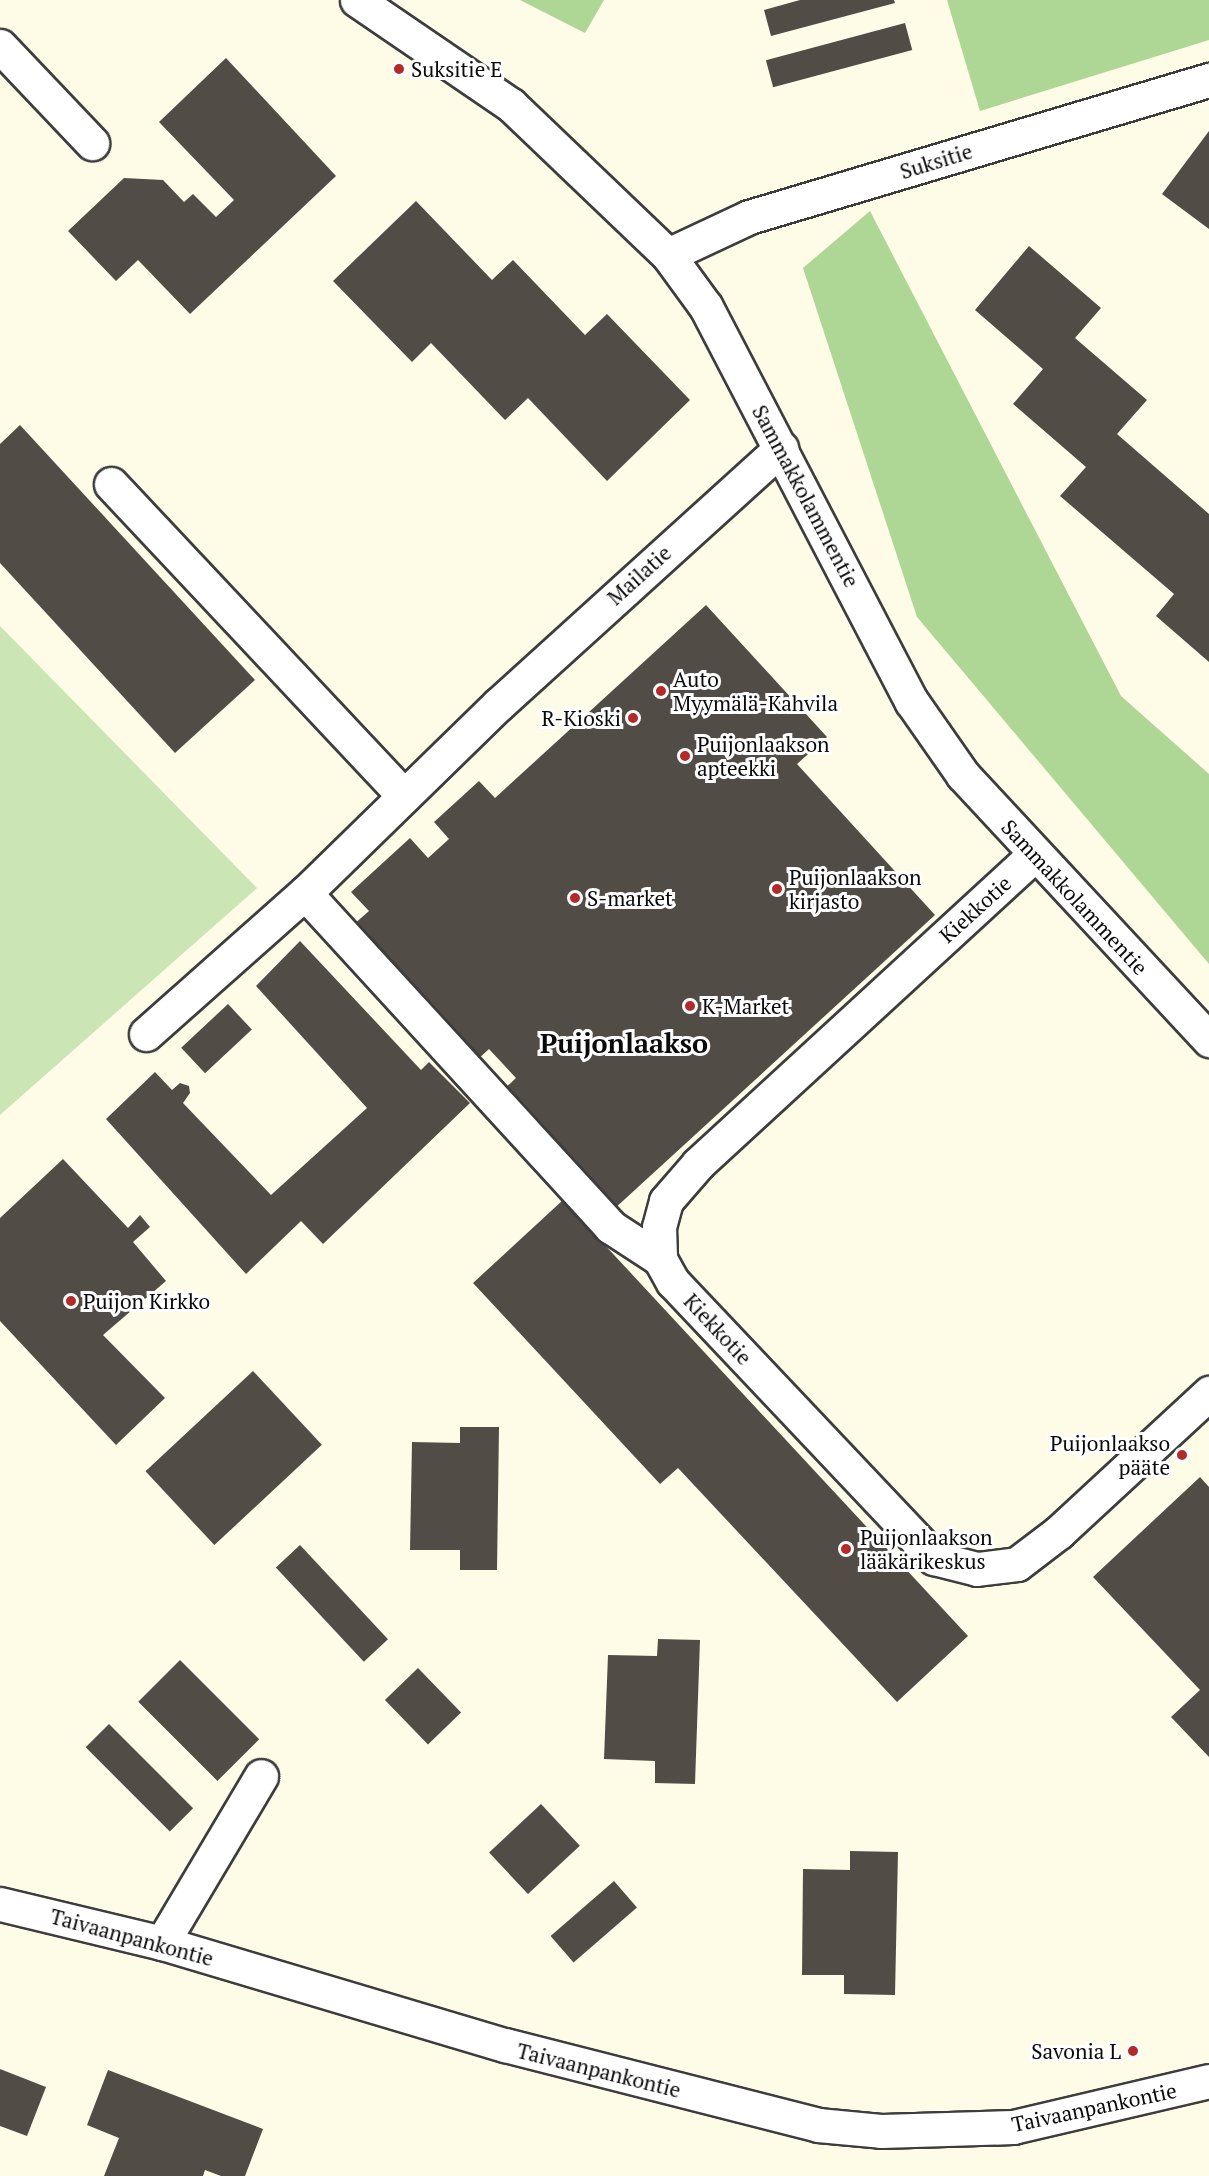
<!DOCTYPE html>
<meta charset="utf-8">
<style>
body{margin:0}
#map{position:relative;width:1209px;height:2176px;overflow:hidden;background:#fefbe7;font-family:"PT Serif",serif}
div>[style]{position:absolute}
.green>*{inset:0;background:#cbe6b4}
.forest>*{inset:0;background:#aed694}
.building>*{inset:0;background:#524c47;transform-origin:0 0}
.roads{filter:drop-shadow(2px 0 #3d3d3d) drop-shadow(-2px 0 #3d3d3d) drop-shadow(0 2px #3d3d3d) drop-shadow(0 -2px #3d3d3d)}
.minor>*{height:33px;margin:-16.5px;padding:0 16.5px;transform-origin:16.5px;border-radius:16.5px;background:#fff}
.dots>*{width:16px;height:16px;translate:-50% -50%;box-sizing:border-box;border:3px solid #fff;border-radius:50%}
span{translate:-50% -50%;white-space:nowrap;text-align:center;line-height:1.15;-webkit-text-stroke:6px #fff;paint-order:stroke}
.poi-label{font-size:21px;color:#0a0a0a}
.left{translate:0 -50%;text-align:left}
.right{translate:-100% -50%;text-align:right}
.street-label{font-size:21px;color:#0a0a0a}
.district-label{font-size:27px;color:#0a0a0a;font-weight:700}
</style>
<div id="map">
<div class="green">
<div style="clip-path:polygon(0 626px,257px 888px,0 1115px)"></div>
</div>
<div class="forest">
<div style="clip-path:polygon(520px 0,604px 0,585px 33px)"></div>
<div style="clip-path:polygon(947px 0,1209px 0,1209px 40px,980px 111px)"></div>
<div style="clip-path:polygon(870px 211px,1121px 696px,1209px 774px,1209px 964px,917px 617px,803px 268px)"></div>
</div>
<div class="building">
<div style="clip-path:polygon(800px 0,894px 0,895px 3px,771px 36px,764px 10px)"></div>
<div style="left:905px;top:23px;width:28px;height:144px;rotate:75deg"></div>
<div style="clip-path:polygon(226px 58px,336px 176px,190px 314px,138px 260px,116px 281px,68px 231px,124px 178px,163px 180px,184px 202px,193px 194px,216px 217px,234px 200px,159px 122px)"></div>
<div style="clip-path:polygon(1209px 131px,1209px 229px,1162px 194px)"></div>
<div style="clip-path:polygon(416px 201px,492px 280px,513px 260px,585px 335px,607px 314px,690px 400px,607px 481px,528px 398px,505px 420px,431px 343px,412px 362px,333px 281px)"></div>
<div style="clip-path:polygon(1029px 246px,1101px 308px,1075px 338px,1147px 400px,1117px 434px,1209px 514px,1209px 662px,1156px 616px,1174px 594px,1060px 496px,1086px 467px,1013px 404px,1043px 369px,975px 310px)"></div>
<div style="clip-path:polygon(20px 425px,255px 680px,175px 753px,0 563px,0 444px)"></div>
<div style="clip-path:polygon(706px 605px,827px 737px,797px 764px,935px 915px,613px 1210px,503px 1090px,516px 1078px,489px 1049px,477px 1060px,353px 925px,369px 911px,351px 892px,410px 838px,428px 858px,449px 839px,434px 822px,479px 781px,495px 798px)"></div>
<div style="clip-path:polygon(300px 941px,421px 1070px,429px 1062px,470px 1103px,323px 1244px,301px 1221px,246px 1274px,106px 1119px,155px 1072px,172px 1090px,180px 1083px,189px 1086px,190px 1093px,183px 1103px,271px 1195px,367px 1108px,256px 986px)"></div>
<div style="left:228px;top:1004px;width:35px;height:64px;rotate:47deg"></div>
<div style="clip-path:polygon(63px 1159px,128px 1228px,140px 1215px,150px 1227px,133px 1242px,166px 1281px,103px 1335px,165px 1398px,116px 1445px,0 1321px,0 1218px)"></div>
<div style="clip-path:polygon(563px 1200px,968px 1636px,897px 1702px,678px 1468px,660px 1484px,473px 1283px)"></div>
<div style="left:253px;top:1371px;width:101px;height:147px;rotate:47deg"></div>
<div style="clip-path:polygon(460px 1427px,499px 1427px,497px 1570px,460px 1570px,460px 1550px,410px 1550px,412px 1442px,460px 1443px)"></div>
<div style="clip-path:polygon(1200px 1477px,1209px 1487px,1209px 1757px,1171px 1717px,1200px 1690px,1093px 1577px)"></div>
<div style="left:300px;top:1545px;width:129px;height:33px;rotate:47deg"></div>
<div style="clip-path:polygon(658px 1639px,700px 1640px,695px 1784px,655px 1783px,655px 1761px,604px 1759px,608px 1655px,657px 1656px)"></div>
<div style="left:180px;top:1660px;width:112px;height:59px;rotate:45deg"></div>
<div style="left:418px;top:1668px;width:62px;height:46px;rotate:46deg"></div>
<div style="left:109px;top:1724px;width:119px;height:33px;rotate:45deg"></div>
<div style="left:541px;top:1804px;width:57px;height:71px;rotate:47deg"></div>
<div style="clip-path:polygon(850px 1851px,898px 1852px,895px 1995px,844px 1994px,844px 1975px,802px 1975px,803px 1869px,850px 1870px)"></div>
<div style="left:614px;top:1881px;width:35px;height:84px;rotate:49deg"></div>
<div style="clip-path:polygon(0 2069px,46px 2087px,27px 2136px,0 2126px)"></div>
<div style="clip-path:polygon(108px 2070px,263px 2129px,245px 2176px,221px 2176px,205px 2170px,203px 2176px,104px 2176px,119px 2138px,87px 2125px)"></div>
</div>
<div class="roads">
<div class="minor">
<div style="left:357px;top:0;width:186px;rotate:34.3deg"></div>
<div style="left:511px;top:105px;width:217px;rotate:43.7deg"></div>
<div style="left:668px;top:255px;width:64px;rotate:53.8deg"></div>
<div style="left:706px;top:307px;width:445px;rotate:62.5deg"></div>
<div style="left:912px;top:702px;width:89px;rotate:55.1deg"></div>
<div style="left:963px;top:775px;width:362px;rotate:47.1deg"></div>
<div style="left:0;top:46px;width:134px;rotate:46.5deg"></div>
<div style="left:668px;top:255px;width:89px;rotate:-25.1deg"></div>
<div style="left:749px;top:217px;width:480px;rotate:-16.6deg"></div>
<div style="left:111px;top:484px;width:428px;rotate:46.8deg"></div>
<div style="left:1035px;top:854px;width:458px;rotate:137.4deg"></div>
<div style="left:698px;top:1164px;width:49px;rotate:130.9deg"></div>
<div style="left:666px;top:1201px;width:27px;rotate:105deg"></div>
<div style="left:659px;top:1227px;width:32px;rotate:88deg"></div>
<div style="left:660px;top:1259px;width:26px;rotate:61deg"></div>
<div style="left:673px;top:1282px;width:380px;rotate:46.6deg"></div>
<div style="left:934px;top:1558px;width:44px;rotate:14.3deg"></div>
<div style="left:977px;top:1569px;width:40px;rotate:-7.1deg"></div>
<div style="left:1017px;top:1564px;width:53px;rotate:-37.3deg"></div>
<div style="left:1059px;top:1532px;width:205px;rotate:-42.8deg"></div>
<div style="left:146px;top:1034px;width:213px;rotate:-41.6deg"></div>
<div style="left:660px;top:1259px;width:59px;rotate:-146.9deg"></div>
<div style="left:611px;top:1227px;width:453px;rotate:-132.5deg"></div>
<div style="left:305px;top:893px;width:271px;rotate:-44.3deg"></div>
<div style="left:499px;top:704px;width:381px;rotate:-42.2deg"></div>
<div style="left:0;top:1904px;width:167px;rotate:13.5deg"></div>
<div style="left:162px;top:1943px;width:358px;rotate:16.6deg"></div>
<div style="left:505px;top:2045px;width:323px;rotate:14.3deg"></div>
<div style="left:818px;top:2125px;width:63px;rotate:5.4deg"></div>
<div style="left:881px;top:2131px;width:132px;rotate:-1.7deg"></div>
<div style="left:1013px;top:2127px;width:201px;rotate:-13.2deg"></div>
<div style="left:162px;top:1943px;width:194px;rotate:-59.3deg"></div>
</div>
</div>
<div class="dots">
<div style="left:399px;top:69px;background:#b22a29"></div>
<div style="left:661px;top:691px;background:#b22a29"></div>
<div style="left:633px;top:718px;background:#b22a29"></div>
<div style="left:685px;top:756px;background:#b22a29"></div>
<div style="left:777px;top:889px;background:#b22a29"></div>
<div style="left:575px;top:898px;background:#b22a29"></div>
<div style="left:690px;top:1006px;background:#b22a29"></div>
<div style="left:71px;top:1301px;background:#b22a29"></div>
<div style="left:1182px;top:1455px;background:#b22a29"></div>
<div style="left:846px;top:1549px;background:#b22a29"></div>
<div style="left:1133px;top:2051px;background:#b22a29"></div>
</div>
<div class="poi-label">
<span class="left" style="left:411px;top:69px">Suksitie E</span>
<span class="left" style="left:673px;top:691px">Auto<br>Myymälä-Kahvila</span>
<span class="right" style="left:621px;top:718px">R-Kioski</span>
<span class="left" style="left:697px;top:756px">Puijonlaakson<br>apteekki</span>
<span class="left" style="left:789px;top:889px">Puijonlaakson<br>kirjasto</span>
<span class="left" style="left:587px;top:898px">S-market</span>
<span class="left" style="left:702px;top:1006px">K-Market</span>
<span class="left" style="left:83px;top:1301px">Puijon Kirkko</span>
<span class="right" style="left:1170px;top:1455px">Puijonlaakso<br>pääte</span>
<span class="left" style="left:860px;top:1549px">Puijonlaakson<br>lääkärikeskus</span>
<span class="right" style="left:1121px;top:2051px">Savonia L</span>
</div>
<div class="street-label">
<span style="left:936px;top:161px;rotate:-17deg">Suksitie</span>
<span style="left:806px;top:496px;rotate:62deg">Sammakkolammentie</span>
<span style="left:639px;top:575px;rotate:-42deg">Mailatie</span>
<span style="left:1075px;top:897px;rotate:47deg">Sammakkolammentie</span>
<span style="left:975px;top:909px;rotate:-42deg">Kiekkotie</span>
<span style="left:718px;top:1329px;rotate:47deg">Kiekkotie</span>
<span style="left:132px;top:1937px;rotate:15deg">Taivaanpankontie</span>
<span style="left:599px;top:2070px;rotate:14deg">Taivaanpankontie</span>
<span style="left:1094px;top:2107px;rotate:-12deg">Taivaanpankontie</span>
</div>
<div class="district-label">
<span style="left:624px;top:1044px">Puijonlaakso</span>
</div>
</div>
